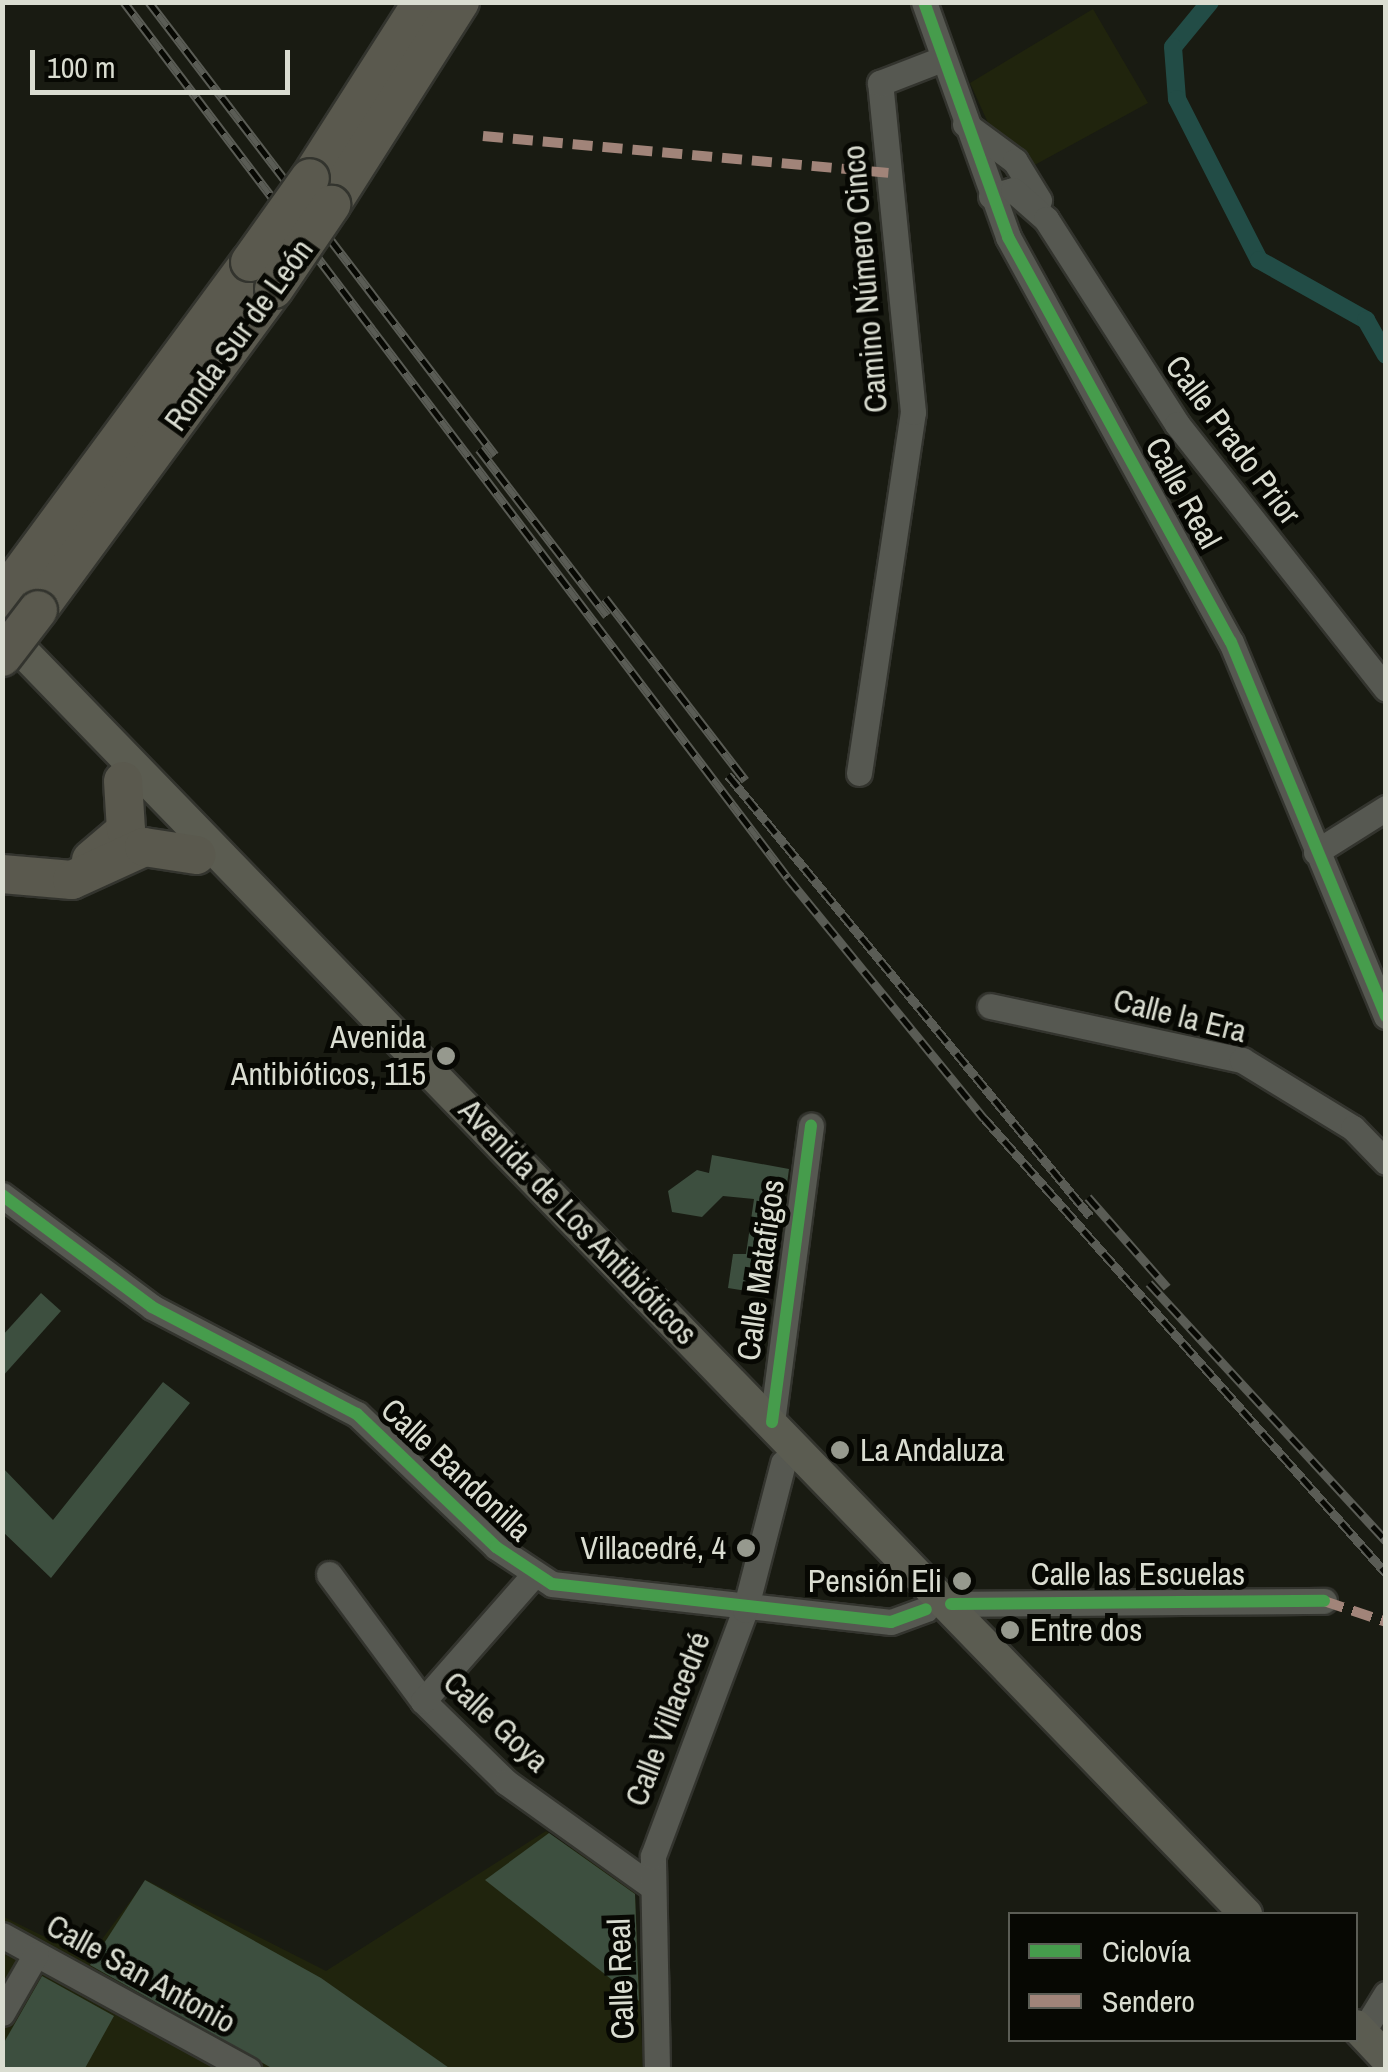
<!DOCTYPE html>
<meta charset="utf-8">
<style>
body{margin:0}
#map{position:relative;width:1388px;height:2072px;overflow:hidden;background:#191b12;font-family:"Archivo Narrow",sans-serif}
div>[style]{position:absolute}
.built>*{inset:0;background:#20240d}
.canal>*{height:18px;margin:-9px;padding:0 9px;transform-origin:9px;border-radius:9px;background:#224c46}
.building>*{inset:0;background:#3d4f3f}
.roads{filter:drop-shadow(2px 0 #33342e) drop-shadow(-2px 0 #33342e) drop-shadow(0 2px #33342e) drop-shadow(0 -2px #33342e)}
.minor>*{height:25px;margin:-12.5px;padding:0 12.5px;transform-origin:12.5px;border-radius:12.5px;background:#565851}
.major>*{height:32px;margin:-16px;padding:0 16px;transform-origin:16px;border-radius:16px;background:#5b5c51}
.highway>*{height:38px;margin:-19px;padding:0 19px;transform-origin:19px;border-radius:19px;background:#5a594e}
.rail>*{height:9px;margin-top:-4.5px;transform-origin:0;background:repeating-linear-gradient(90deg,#070803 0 15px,#5a5c55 0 30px);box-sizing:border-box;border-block:2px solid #5a5c55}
.bridges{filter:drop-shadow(2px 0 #33342e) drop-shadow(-2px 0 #33342e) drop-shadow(0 2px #33342e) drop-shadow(0 -2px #33342e)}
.highway-bridge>*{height:38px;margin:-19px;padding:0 19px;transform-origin:19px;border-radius:19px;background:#5a594e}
.quiet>*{height:10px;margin-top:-5px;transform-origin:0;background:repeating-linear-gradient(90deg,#a18479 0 20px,transparent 0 30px)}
.cycleway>*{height:12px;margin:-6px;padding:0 6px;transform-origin:6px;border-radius:6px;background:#469c4c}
.dots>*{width:28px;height:28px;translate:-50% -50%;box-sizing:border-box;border:5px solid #070803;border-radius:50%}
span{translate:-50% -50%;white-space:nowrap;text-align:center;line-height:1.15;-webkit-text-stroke:10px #070803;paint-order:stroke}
.street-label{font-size:32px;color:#daddd1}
.poi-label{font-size:32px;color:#daddd1}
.right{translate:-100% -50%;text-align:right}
.left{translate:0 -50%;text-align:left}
.frame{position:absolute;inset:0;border:5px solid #daddd1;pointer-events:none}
.legend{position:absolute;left:1008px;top:1912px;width:350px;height:130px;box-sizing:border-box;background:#070803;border:2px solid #5b5d55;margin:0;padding:12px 18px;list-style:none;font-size:30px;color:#daddd1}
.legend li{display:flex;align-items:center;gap:20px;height:50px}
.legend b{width:50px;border:2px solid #5b5d55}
.scale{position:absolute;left:30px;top:50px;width:260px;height:45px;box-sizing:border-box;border:5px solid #daddd1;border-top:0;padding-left:12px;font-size:30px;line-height:35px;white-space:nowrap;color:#daddd1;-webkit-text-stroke:8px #070803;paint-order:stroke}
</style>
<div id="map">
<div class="built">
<div style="clip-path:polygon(1093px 9px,1148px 103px,1031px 167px,993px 134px,970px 83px)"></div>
<div style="clip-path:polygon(546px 1831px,635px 1891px,643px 2069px,3px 2069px,2px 1916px,88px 1958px,146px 1880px,326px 1971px)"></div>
</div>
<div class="canal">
<div style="left:1210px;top:2px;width:58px;rotate:129.4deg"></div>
<div style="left:1173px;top:47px;width:52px;rotate:85.6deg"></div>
<div style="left:1177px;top:99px;width:181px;rotate:63deg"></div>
<div style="left:1259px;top:260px;width:123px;rotate:29.3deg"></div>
<div style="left:1366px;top:320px;width:40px;rotate:60.3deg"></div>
</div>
<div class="building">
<div style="clip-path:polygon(712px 1155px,789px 1169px,772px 1295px,728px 1288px,733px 1254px,746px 1254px,754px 1199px,723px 1196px,702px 1217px,672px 1212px,668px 1191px,697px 1170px,709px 1173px)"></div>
<div style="clip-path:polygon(41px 1293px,61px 1311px,2px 1377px,2px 1336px)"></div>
<div style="clip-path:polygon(163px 1382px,190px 1403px,51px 1578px,2px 1531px,2px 1467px,53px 1520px)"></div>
<div style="clip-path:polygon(549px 1833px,635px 1894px,639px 2001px,485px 1880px)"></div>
<div style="clip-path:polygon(145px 1880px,321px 1978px,452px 2070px,275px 2070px,90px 1965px)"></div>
<div style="clip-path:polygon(42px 1976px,114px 2016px,84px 2070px,2px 2070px,2px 2046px)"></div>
</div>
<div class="roads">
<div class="minor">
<div style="left:924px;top:2px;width:250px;rotate:70.3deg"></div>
<div style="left:1008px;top:237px;width:462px;rotate:61.2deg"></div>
<div style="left:1231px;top:642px;width:405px;rotate:67.5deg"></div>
<div style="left:965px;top:124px;width:62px;rotate:36.5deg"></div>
<div style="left:1015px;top:161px;width:46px;rotate:58.4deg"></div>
<div style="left:991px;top:196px;width:23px;rotate:-15deg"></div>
<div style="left:1013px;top:190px;width:44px;rotate:41.3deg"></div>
<div style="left:1046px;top:219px;width:243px;rotate:57.4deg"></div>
<div style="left:1177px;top:424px;width:337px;rotate:51.7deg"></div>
<div style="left:859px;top:773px;width:365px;rotate:-81.5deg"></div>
<div style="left:913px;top:412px;width:331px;rotate:-95.7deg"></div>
<div style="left:880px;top:83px;width:66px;rotate:-21.2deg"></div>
<div style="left:1316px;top:852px;width:83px;rotate:-32.2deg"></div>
<div style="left:990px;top:1006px;width:258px;rotate:12.1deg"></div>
<div style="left:1242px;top:1060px;width:130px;rotate:31.5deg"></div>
<div style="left:1353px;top:1128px;width:47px;rotate:45.9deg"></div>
<div style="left:2px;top:1195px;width:187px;rotate:36.7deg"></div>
<div style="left:152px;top:1307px;width:231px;rotate:27.6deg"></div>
<div style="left:357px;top:1414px;width:192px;rotate:43.7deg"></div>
<div style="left:496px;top:1547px;width:67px;rotate:33.5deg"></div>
<div style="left:552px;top:1584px;width:341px;rotate:6.4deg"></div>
<div style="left:891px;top:1622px;width:37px;rotate:-20deg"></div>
<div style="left:772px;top:1422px;width:299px;rotate:-82.5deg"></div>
<div style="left:329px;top:1574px;width:158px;rotate:53.5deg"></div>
<div style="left:423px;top:1701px;width:116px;rotate:44.3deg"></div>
<div style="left:506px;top:1782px;width:177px;rotate:35.6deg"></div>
<div style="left:951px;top:1604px;width:373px;rotate:-0.5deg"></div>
<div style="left:423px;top:1701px;width:167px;rotate:-48.7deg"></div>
<div style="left:2px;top:1935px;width:281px;rotate:28.7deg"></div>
<div style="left:2px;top:2013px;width:68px;rotate:-60deg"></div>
<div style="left:1362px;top:2033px;width:46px;rotate:-58.4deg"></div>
<div style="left:657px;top:2070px;width:214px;rotate:-91.1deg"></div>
<div style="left:653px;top:1856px;width:263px;rotate:-69.5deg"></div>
<div style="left:745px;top:1610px;width:152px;rotate:-75.5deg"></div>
</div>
<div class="major">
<div style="left:2px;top:630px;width:1788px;rotate:45.91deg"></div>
<div style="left:1356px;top:2026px;width:44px;rotate:46.8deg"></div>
</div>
<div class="highway">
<div style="left:310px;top:178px;width:209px;rotate:-57.5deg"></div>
<div style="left:331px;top:205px;width:241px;rotate:-57.6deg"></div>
<div style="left:2px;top:598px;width:418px;rotate:-53.6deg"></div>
<div style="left:38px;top:610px;width:398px;rotate:-53.7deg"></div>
<div style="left:91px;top:860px;width:46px;rotate:-40.6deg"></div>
<div style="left:126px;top:830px;width:49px;rotate:-93.5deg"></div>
<div style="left:2px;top:874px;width:70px;rotate:4.9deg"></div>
<div style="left:72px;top:880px;width:79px;rotate:-24.6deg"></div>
<div style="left:144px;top:847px;width:53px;rotate:8.7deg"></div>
</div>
</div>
<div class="rail">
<div style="left:124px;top:2px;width:1099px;rotate:52.84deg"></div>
<div style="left:788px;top:878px;width:310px;rotate:50.8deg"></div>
<div style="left:984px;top:1118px;width:607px;rotate:48.54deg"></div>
<div style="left:149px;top:2px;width:570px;rotate:52.63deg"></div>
<div style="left:479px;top:449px;width:210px;rotate:52.5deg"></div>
<div style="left:605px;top:598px;width:230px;rotate:52.4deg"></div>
<div style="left:728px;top:775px;width:571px;rotate:50.62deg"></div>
<div style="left:1088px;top:1197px;width:120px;rotate:48.7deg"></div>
<div style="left:1149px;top:1283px;width:350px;rotate:47.4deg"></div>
</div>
<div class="bridges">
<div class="highway-bridge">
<div style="left:250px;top:262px;width:103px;rotate:-54.5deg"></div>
<div style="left:274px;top:289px;width:102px;rotate:-55.8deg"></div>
<div style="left:2px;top:657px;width:59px;rotate:-52.5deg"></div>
</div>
</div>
<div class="quiet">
<div style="left:483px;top:136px;width:407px;rotate:5.2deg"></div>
<div style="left:1324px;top:1601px;width:65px;rotate:18.7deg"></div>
</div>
<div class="cycleway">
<div style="left:924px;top:2px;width:250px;rotate:70.3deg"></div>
<div style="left:1008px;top:237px;width:462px;rotate:61.2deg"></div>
<div style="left:1231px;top:642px;width:405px;rotate:67.5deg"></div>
<div style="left:2px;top:1195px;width:187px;rotate:36.7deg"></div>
<div style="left:152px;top:1307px;width:231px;rotate:27.6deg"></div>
<div style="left:357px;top:1414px;width:192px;rotate:43.7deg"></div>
<div style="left:496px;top:1547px;width:67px;rotate:33.5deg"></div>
<div style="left:552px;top:1584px;width:341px;rotate:6.4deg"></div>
<div style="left:891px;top:1622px;width:37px;rotate:-20deg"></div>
<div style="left:772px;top:1422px;width:299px;rotate:-82.5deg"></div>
<div style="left:951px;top:1604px;width:373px;rotate:-0.5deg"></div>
</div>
<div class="dots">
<div style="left:446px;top:1056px;background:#96998e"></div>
<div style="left:840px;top:1450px;background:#96998e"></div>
<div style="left:746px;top:1548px;background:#96998e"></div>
<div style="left:962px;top:1581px;background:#96998e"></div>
<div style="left:1010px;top:1630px;background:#96998e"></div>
</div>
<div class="street-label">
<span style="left:865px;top:279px;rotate:-95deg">Camino Número Cinco</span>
<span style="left:239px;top:335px;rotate:-54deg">Ronda Sur de León</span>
<span style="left:1233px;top:440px;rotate:53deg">Calle Prado Prior</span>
<span style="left:1183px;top:493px;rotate:61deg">Calle Real</span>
<span style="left:1180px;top:1016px;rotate:14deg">Calle la Era</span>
<span style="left:578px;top:1222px;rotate:46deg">Avenida de Los Antibióticos</span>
<span style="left:761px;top:1270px;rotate:-82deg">Calle Matafigos</span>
<span style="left:456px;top:1470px;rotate:43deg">Calle Bandonilla</span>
<span style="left:1138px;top:1574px">Calle las Escuelas</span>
<span style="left:668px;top:1719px;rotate:-69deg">Calle Villacedré</span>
<span style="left:496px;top:1722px;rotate:43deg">Calle Goya</span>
<span style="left:141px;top:1974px;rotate:29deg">Calle San Antonio</span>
<span style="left:621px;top:1979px;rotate:-92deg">Calle Real</span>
</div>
<div class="poi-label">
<span class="right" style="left:426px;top:1056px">Avenida<br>Antibióticos, 115</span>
<span class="left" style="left:860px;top:1450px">La Andaluza</span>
<span class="right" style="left:726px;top:1548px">Villacedré, 4</span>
<span class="right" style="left:942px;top:1581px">Pensión Eli</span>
<span class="left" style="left:1030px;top:1630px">Entre dos</span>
</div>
<div class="frame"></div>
<ul class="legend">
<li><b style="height:12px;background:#469c4c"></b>Ciclovía</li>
<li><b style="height:12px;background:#a18479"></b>Sendero</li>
</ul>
<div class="scale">100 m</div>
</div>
